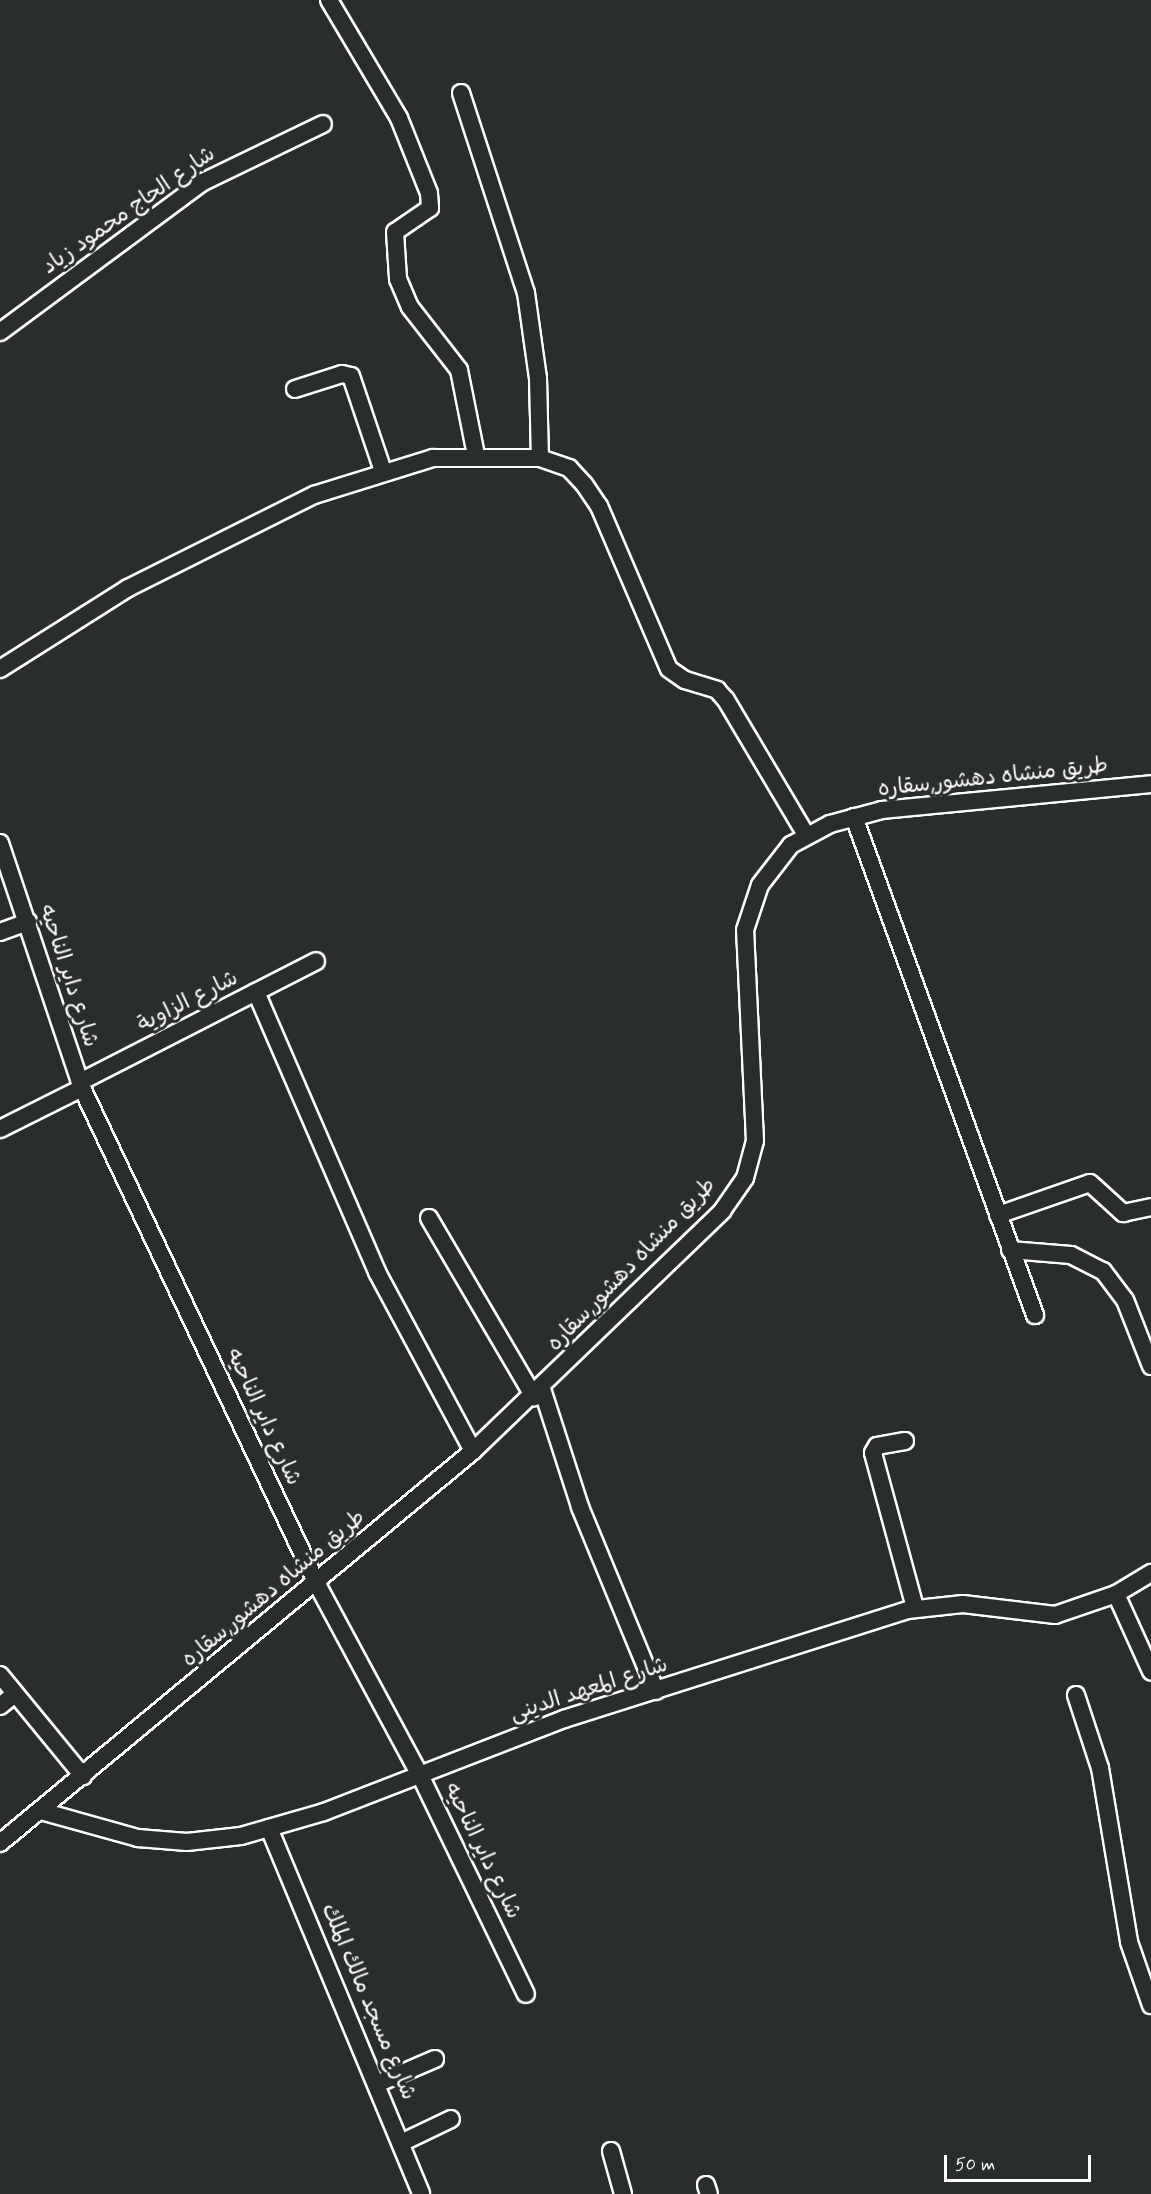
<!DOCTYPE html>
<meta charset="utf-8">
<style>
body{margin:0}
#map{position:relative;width:1151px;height:2194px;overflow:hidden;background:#2a2d2e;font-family:Mynerve,"Playpen Sans Arabic",sans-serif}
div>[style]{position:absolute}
.roads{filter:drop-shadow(2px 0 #fff) drop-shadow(-2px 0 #fff) drop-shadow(0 2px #fff) drop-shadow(0 -2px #fff)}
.minor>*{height:16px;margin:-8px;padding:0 8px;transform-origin:8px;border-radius:8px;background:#2a2d2e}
span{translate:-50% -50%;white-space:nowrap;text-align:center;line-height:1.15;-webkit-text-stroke:6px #2a2d2e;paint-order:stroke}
.street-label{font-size:22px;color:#fff}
.scale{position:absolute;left:944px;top:2155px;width:147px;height:27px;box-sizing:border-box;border:3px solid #fff;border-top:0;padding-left:8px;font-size:18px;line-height:21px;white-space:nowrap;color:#fff;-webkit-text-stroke:4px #2a2d2e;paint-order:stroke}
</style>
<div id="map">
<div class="roads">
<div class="minor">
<div style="left:329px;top:0;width:137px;rotate:59.3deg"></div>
<div style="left:399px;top:118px;width:81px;rotate:68.2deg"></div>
<div style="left:429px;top:193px;width:15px;rotate:86deg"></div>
<div style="left:430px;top:208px;width:42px;rotate:145.6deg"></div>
<div style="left:395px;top:232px;width:47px;rotate:86.3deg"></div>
<div style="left:398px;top:279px;width:30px;rotate:67deg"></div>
<div style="left:410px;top:307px;width:80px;rotate:52.1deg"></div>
<div style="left:459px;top:370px;width:87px;rotate:78.7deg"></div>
<div style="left:461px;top:93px;width:210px;rotate:72deg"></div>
<div style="left:526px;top:293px;width:86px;rotate:82deg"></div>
<div style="left:538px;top:378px;width:80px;rotate:88.6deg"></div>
<div style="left:0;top:332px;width:252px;rotate:-36.5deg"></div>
<div style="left:203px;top:182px;width:133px;rotate:-25.8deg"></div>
<div style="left:295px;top:389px;width:49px;rotate:-17.7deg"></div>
<div style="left:342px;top:374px;width:9px;rotate:13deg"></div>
<div style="left:351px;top:376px;width:100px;rotate:71.4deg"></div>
<div style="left:0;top:669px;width:151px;rotate:-32.3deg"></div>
<div style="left:128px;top:588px;width:208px;rotate:-26.6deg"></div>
<div style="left:314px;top:495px;width:125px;rotate:-17.3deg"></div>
<div style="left:433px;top:458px;width:107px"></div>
<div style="left:540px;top:458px;width:31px;rotate:19deg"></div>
<div style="left:569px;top:468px;width:22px;rotate:47deg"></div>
<div style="left:584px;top:484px;width:27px;rotate:56deg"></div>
<div style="left:599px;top:506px;width:177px;rotate:66.8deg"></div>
<div style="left:669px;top:669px;width:19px;rotate:35deg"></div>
<div style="left:685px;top:680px;width:34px;rotate:17deg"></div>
<div style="left:717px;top:690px;width:13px;rotate:48deg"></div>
<div style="left:726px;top:700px;width:157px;rotate:59.3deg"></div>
<div style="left:854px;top:817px;width:530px;rotate:70.03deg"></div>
<div style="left:0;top:843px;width:258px;rotate:71.5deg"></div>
<div style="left:82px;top:1088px;width:549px;rotate:64.65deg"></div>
<div style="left:317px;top:1584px;width:217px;rotate:61.7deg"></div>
<div style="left:420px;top:1775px;width:243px;rotate:64.2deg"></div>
<div style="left:0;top:932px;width:30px;rotate:-20deg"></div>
<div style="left:256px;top:992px;width:305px;rotate:66.6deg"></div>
<div style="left:377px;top:1272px;width:203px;rotate:61.8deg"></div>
<div style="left:80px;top:1082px;width:265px;rotate:-27.1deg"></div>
<div style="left:0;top:1129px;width:92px;rotate:-26.6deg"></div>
<div style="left:998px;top:1215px;width:97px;rotate:-19.2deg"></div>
<div style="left:1090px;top:1183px;width:45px;rotate:42.3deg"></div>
<div style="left:1123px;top:1213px;width:29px;rotate:-12deg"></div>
<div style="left:429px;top:1218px;width:208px;rotate:59.6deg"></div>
<div style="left:1010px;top:1250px;width:61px;rotate:4.7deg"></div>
<div style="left:1071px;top:1255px;width:36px;rotate:27deg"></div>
<div style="left:1103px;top:1271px;width:36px;rotate:53deg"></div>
<div style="left:1125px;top:1300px;width:71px;rotate:68.5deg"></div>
<div style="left:542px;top:1389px;width:124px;rotate:72.1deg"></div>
<div style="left:580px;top:1507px;width:199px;rotate:67.6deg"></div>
<div style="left:905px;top:1441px;width:28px;rotate:170deg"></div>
<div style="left:877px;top:1446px;width:8px;rotate:120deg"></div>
<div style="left:873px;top:1453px;width:161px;rotate:74.8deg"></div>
<div style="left:1116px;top:1594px;width:85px;rotate:65.6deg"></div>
<div style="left:0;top:1675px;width:131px;rotate:50.6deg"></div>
<div style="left:1076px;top:1695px;width:77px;rotate:71.8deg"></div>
<div style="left:1100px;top:1768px;width:176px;rotate:80.5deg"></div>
<div style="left:1129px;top:1942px;width:67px;rotate:70.8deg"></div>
<div style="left:0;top:1706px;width:19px;rotate:-39deg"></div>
<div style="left:41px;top:1811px;width:101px;rotate:15.6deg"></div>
<div style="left:138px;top:1838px;width:49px;rotate:4.7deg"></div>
<div style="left:187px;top:1842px;width:54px;rotate:-6.3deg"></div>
<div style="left:241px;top:1836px;width:86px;rotate:-16.1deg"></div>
<div style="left:324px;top:1812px;width:257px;rotate:-21.2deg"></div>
<div style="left:564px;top:1719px;width:361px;rotate:-17.6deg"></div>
<div style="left:908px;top:1610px;width:55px;rotate:-6.2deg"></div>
<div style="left:963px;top:1604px;width:93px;rotate:6.8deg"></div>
<div style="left:1055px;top:1615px;width:65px;rotate:-19deg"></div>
<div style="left:1116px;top:1594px;width:41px;rotate:-31deg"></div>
<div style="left:269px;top:1828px;width:396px;rotate:67.4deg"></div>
<div style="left:0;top:1843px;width:614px;rotate:-39.65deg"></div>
<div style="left:473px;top:1451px;width:346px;rotate:-43.9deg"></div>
<div style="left:722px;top:1211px;width:40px;rotate:-55.1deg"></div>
<div style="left:745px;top:1178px;width:38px;rotate:-75deg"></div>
<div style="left:755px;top:1141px;width:211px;rotate:-92.7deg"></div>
<div style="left:745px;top:930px;width:47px;rotate:-71.6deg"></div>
<div style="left:760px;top:885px;width:51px;rotate:-52.2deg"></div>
<div style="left:791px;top:845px;width:44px;rotate:-28.3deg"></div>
<div style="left:830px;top:824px;width:54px;rotate:-15.1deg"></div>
<div style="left:882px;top:810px;width:270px;rotate:-5.5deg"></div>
<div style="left:379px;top:2083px;width:61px;rotate:-23.2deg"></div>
<div style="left:403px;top:2142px;width:53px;rotate:-25.6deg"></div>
<div style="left:611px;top:2151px;width:45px;rotate:74.4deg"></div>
<div style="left:706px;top:2185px;width:9px;rotate:72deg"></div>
</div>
</div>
<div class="street-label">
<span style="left:129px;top:211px;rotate:-35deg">شارع الحاج محمود زياد</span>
<span style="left:993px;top:778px;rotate:-6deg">طريق منشاه دهشور,سقاره</span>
<span style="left:68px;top:976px;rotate:72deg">شارع داير الناحيه</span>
<span style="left:188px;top:1002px;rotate:-27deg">شارع الزاوية</span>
<span style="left:632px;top:1265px;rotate:-46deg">طريق منشاه دهشور,سقاره</span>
<span style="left:263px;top:1417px;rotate:65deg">شارع داير الناحيه</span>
<span style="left:274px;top:1589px;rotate:-40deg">طريق منشاه دهشور,سقاره</span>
<span style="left:589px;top:1690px;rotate:-18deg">شارع المعهد الدينى</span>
<span style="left:482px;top:1851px;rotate:64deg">شارع داير الناحيه</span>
<span style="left:368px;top:2002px;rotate:67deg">شارع مسجد مالك الملك</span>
</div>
<div class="scale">50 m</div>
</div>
